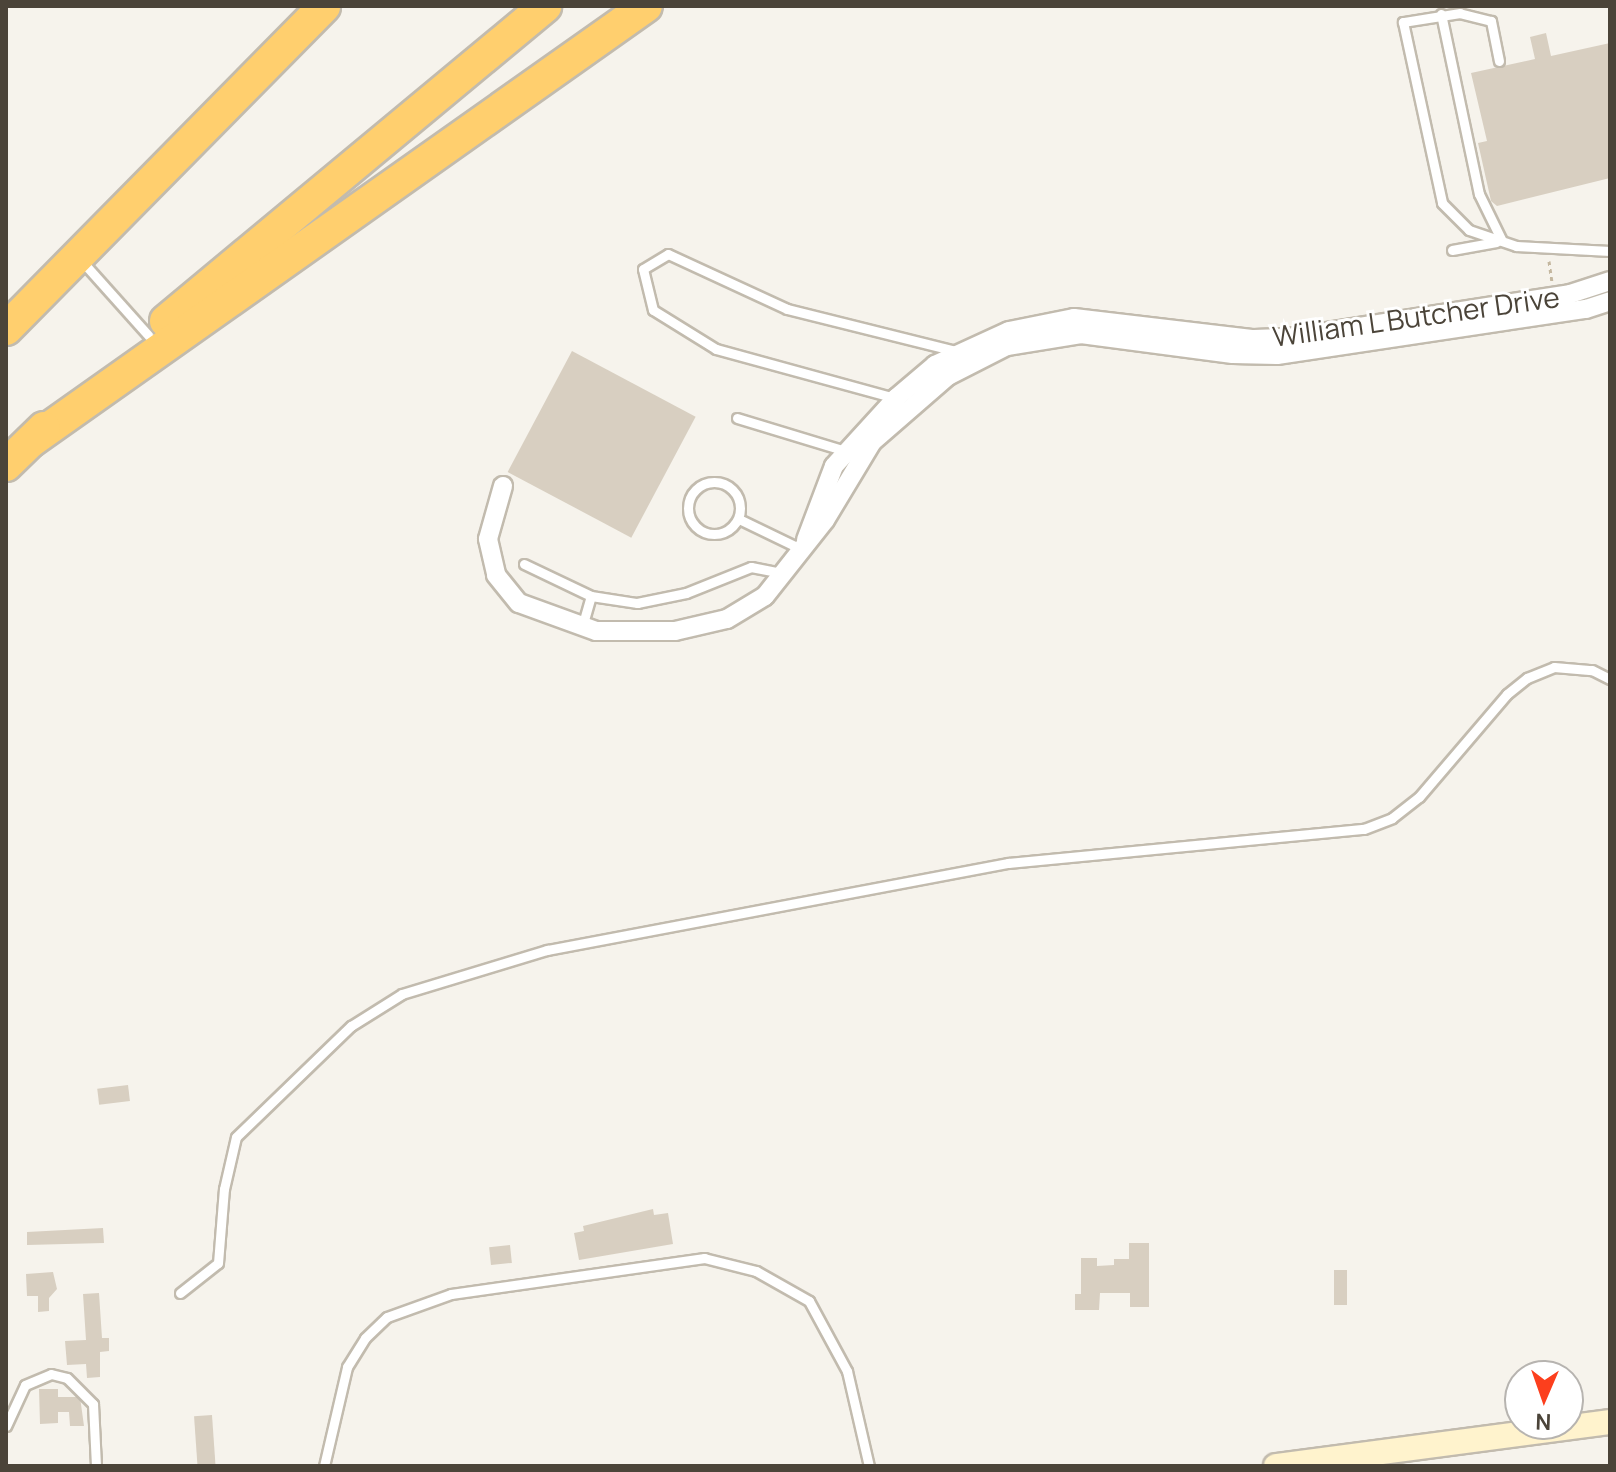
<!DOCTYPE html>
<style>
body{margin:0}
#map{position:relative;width:1616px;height:1472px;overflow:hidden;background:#f6f3ec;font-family:Manrope,sans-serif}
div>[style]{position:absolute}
.building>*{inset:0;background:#d8cfc1;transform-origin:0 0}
.path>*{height:3px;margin-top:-1.5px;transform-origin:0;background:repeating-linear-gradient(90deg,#c4b79f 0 4px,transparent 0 8px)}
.roads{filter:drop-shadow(2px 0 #c2bbae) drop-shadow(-2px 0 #c2bbae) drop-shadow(0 2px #c2bbae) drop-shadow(0 -2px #c2bbae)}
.lane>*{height:9px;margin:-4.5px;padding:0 4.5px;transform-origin:4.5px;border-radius:4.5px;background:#fff}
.lane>.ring{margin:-4.5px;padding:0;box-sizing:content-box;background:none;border:9px solid #fff;border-radius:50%}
.street>*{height:18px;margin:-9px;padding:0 9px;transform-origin:9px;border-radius:9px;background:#fff}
.secondary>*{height:24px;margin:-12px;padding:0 12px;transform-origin:12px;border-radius:12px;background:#fff3cd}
.highway>*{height:32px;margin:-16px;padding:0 16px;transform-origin:16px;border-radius:16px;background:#ffcf6e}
span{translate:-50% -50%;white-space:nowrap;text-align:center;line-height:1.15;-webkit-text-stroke:6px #fff;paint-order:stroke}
.street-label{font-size:28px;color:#4b4439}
.frame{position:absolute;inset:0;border:8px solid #4b4439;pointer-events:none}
.north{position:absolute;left:1504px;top:1360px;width:80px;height:80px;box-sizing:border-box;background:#fff;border:2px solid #b7b4b0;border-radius:50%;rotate:182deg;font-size:22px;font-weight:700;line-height:32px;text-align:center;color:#4b4439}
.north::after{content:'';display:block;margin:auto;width:28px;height:36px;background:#fc3f1d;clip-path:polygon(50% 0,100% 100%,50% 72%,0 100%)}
</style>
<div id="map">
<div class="building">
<div style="clip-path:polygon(1546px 33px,1551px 56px,1610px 43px,1610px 178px,1497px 206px,1491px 201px,1478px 143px,1487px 141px,1471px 73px,1535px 59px,1530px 37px)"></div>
<div style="left:572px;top:351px;width:140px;height:137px;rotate:28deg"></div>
<div style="left:128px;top:1085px;width:16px;height:31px;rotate:83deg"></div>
<div style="clip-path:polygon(653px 1209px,654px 1215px,668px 1213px,673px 1244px,579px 1260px,574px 1233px,584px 1231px,583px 1226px)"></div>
<div style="clip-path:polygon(103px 1228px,104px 1243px,27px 1245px,27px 1232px)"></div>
<div style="clip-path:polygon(1129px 1243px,1149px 1243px,1149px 1307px,1130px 1307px,1130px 1293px,1100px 1293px,1099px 1310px,1075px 1310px,1075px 1294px,1081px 1294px,1081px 1258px,1097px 1258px,1097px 1266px,1114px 1265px,1114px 1259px,1129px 1259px)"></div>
<div style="left:510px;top:1245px;width:18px;height:21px;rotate:84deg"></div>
<div style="left:1334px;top:1270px;width:13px;height:35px"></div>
<div style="clip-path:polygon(53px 1272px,57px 1289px,49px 1298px,49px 1311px,38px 1312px,38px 1296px,27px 1296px,26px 1274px)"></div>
<div style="clip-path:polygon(99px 1293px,102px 1338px,109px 1338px,109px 1351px,100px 1352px,100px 1377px,87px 1378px,86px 1364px,67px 1365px,65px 1341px,86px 1340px,83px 1294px)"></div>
<div style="clip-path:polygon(39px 1389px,58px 1389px,58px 1397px,80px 1397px,84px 1426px,70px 1426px,69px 1412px,58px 1412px,58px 1423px,40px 1424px)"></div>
<div style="left:212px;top:1415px;width:51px;height:18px;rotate:86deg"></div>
</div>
<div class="path">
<div style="left:1549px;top:261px;width:21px;rotate:82deg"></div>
</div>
<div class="roads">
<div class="lane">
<div style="left:1441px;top:14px;width:184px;rotate:78.1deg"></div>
<div style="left:1479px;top:194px;width:52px;rotate:63.9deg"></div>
<div style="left:1499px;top:61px;width:41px;rotate:-101.3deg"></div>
<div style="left:1491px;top:21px;width:32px;rotate:-166deg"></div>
<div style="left:1460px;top:13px;width:58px;rotate:171deg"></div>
<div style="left:1403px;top:22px;width:185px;rotate:77.8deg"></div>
<div style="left:1442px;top:203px;width:38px;rotate:45deg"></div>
<div style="left:1469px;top:230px;width:50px;rotate:18.8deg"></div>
<div style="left:1516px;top:246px;width:94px;rotate:3deg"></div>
<div style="left:1452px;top:250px;width:45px;rotate:-10.3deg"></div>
<div style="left:81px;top:260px;width:101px;rotate:48.2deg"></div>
<div style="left:895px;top:398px;width:186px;rotate:-164.7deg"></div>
<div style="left:716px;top:349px;width:74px;rotate:-148.2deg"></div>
<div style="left:653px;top:310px;width:42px;rotate:-103.7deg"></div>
<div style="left:643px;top:269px;width:29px;rotate:-31deg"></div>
<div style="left:668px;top:254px;width:131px;rotate:24.8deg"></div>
<div style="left:787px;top:309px;width:174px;rotate:14deg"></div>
<div style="left:737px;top:418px;width:117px;rotate:16.9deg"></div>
<div class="ring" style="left:688px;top:482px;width:43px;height:43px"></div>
<div style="left:741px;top:520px;width:69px;rotate:25.8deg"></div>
<div style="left:524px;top:564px;width:74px;rotate:25.5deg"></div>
<div style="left:591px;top:596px;width:47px;rotate:8.7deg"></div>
<div style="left:637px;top:603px;width:50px;rotate:-11.5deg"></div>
<div style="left:686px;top:593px;width:70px;rotate:-21.8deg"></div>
<div style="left:751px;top:567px;width:32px;rotate:11deg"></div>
<div style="left:582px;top:627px;width:32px;rotate:-74deg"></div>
<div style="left:180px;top:1293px;width:48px;rotate:-38.3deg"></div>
<div style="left:218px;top:1263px;width:74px;rotate:-85.4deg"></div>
<div style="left:224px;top:1189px;width:53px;rotate:-77deg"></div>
<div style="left:236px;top:1137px;width:160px;rotate:-44deg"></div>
<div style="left:351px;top:1026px;width:60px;rotate:-32.1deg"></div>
<div style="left:402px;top:994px;width:152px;rotate:-16.9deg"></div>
<div style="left:547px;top:950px;width:469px;rotate:-10.7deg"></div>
<div style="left:1008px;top:863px;width:358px;rotate:-5.5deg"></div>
<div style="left:1364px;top:829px;width:30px;rotate:-21deg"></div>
<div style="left:1392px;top:818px;width:34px;rotate:-38deg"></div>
<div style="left:1419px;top:797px;width:135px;rotate:-49.5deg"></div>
<div style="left:1507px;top:694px;width:26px;rotate:-39deg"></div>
<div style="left:1527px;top:678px;width:29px;rotate:-22deg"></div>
<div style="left:1554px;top:667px;width:38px;rotate:5deg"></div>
<div style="left:1592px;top:670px;width:20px;rotate:27deg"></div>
<div style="left:6px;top:1426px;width:45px;rotate:-65.1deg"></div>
<div style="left:25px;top:1385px;width:28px;rotate:-23deg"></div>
<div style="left:51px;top:1374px;width:16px;rotate:14deg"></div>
<div style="left:67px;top:1378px;width:37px;rotate:45deg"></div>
<div style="left:93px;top:1404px;width:62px;rotate:87.2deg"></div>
<div style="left:324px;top:1466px;width:102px;rotate:-76.9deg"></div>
<div style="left:347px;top:1367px;width:34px;rotate:-58deg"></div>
<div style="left:365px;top:1338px;width:30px;rotate:-44deg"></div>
<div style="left:387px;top:1317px;width:68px;rotate:-19.8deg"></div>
<div style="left:451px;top:1294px;width:256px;rotate:-8.1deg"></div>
<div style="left:704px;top:1258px;width:54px;rotate:14deg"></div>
<div style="left:756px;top:1271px;width:61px;rotate:29.5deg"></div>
<div style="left:809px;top:1301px;width:80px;rotate:61.5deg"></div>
<div style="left:847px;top:1371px;width:98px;rotate:77deg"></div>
</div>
<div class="street">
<div style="left:503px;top:486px;width:55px;rotate:105.8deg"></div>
<div style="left:488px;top:539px;width:37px;rotate:77deg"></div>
<div style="left:496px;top:575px;width:36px;rotate:51deg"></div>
<div style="left:519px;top:603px;width:82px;rotate:20deg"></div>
<div style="left:596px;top:631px;width:79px"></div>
<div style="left:675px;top:631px;width:53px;rotate:-13deg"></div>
<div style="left:727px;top:619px;width:44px;rotate:-31.2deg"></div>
<div style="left:765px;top:596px;width:97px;rotate:-51.7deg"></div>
<div style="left:825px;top:520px;width:91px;rotate:-58.9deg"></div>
<div style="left:872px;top:442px;width:101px;rotate:-41deg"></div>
<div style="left:948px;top:376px;width:66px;rotate:-27deg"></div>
<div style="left:1007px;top:346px;width:75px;rotate:-9.2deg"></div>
<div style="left:1081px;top:334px;width:153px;rotate:7.5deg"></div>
<div style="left:1233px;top:354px;width:44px;rotate:1.3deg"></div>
<div style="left:1277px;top:355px;width:312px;rotate:-8.5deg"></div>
<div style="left:1586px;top:309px;width:25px;rotate:-18deg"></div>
<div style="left:806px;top:540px;width:79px;rotate:-69.3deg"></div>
<div style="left:834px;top:466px;width:92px;rotate:-47.6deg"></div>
<div style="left:896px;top:398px;width:51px;rotate:-40.2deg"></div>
<div style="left:935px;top:365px;width:81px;rotate:-24.7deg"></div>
<div style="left:1009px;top:331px;width:66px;rotate:-11.3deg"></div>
<div style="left:1074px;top:318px;width:181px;rotate:6.7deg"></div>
<div style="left:1254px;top:339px;width:35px;rotate:-2deg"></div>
<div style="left:1289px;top:338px;width:284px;rotate:-8.9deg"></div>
<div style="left:1570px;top:294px;width:42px;rotate:-18deg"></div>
</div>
<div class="secondary">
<div style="left:1276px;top:1466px;width:337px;rotate:-7.5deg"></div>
</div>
<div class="highway">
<div style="left:166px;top:321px;width:493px;rotate:-39.7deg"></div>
<div style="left:6px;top:329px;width:453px;rotate:-45.4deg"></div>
<div style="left:31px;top:441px;width:753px;rotate:-35.27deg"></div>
<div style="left:6px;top:465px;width:53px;rotate:-44.2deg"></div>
</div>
</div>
<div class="street-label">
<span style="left:1416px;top:316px;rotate:-8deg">William L Butcher Drive</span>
</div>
<div class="frame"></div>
<div class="north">N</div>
</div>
